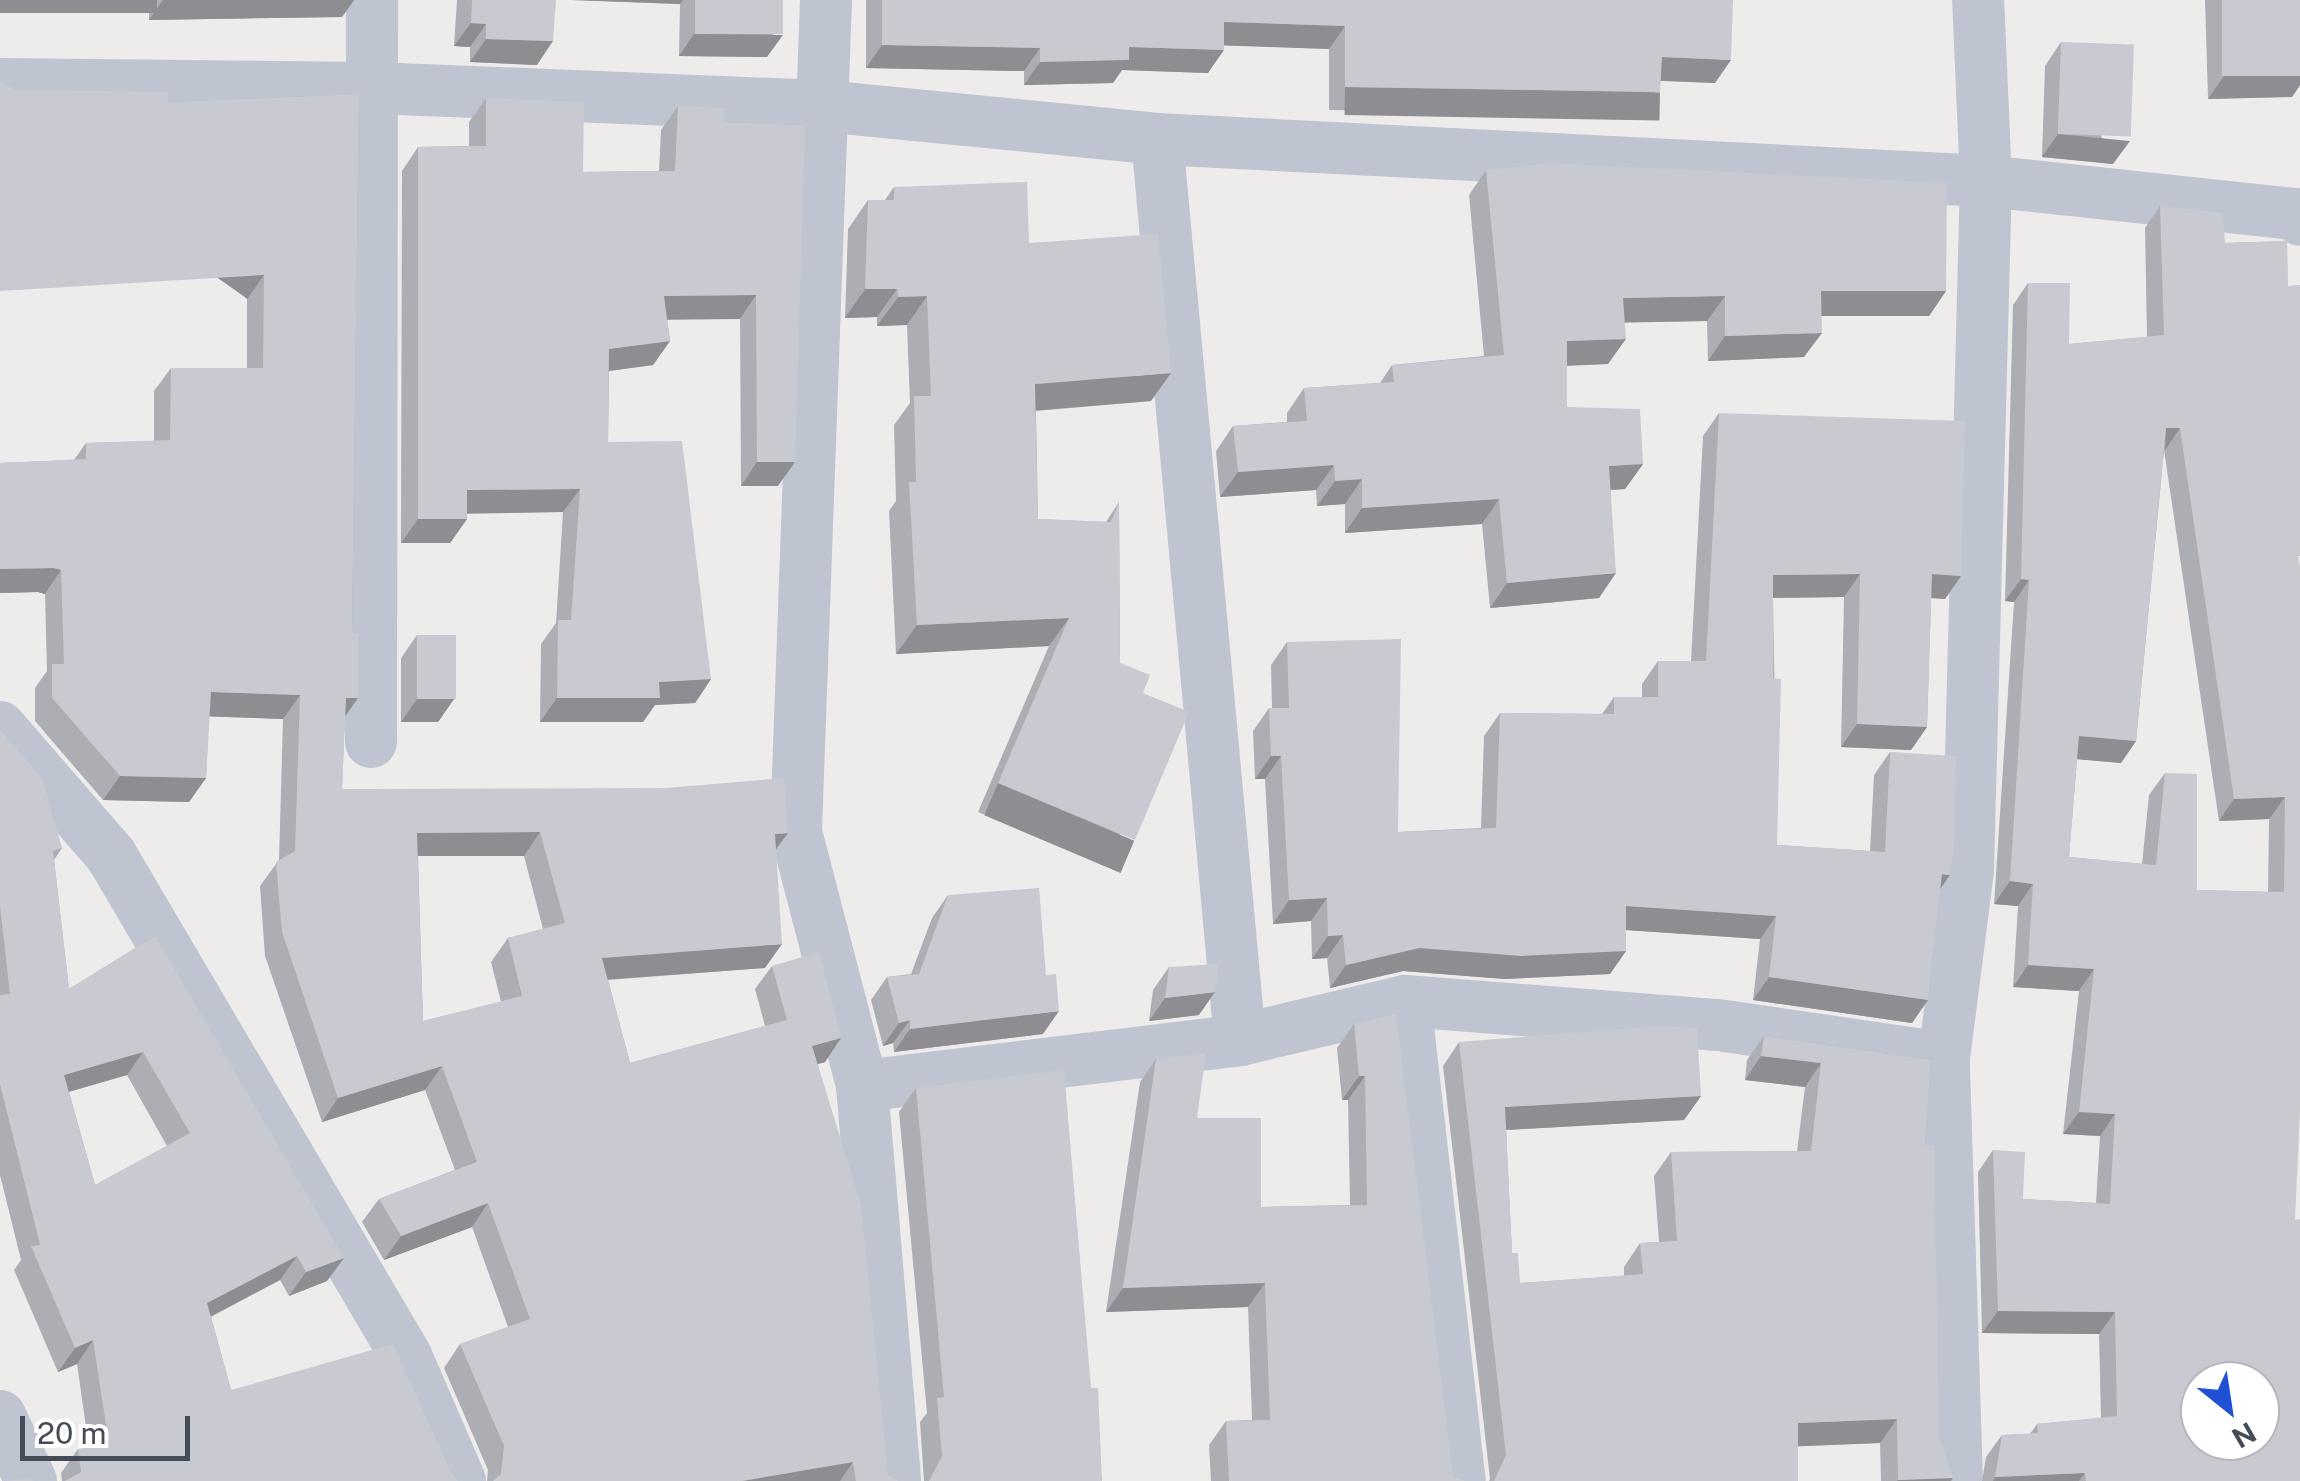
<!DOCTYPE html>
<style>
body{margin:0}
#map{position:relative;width:2300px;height:1481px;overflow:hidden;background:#eeeceb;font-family:"Public Sans",sans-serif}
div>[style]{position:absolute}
.minor>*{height:52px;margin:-26px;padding:0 26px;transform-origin:26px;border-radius:26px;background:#bfc5d0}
.wall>*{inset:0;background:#adadb4}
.shaded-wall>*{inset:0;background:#8d8d92;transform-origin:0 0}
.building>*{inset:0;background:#c9c9d1;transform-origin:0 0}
span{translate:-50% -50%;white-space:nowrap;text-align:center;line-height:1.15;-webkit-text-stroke:8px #fff;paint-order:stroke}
.north{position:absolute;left:2180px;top:1361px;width:100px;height:100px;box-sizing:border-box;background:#fff;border:2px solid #b5b7bc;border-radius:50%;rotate:150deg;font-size:28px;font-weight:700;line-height:40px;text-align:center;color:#454c58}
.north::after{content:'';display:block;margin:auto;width:35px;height:45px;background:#2051d4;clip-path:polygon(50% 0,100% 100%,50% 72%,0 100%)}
.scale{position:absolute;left:20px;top:1416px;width:170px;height:45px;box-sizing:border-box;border:5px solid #454c58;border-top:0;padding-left:12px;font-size:30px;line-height:35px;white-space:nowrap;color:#454c58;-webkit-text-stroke:8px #fff;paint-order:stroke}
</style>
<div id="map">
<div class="minor">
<div style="left:826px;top:0;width:833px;rotate:92.07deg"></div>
<div style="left:796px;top:832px;width:262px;rotate:75.4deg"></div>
<div style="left:862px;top:1086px;width:396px;rotate:85.2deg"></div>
<div style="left:0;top:84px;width:374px;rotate:0.6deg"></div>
<div style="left:374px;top:88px;width:449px;rotate:2.3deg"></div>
<div style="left:823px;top:106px;width:336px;rotate:5.6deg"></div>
<div style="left:1157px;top:139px;width:830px;rotate:2.9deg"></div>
<div style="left:1986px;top:181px;width:312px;rotate:6.1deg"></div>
<div style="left:2296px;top:214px;width:7px;rotate:56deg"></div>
<div style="left:1157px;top:139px;width:905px;rotate:84.74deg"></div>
<div style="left:0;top:727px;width:169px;rotate:49.1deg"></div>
<div style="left:111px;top:855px;width:581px;rotate:59.51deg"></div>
<div style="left:406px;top:1356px;width:136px;rotate:66.6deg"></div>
<div style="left:371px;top:742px;width:742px;rotate:-89.92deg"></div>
<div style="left:1405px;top:1001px;width:483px;rotate:83.5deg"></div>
<div style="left:862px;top:1086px;width:381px;rotate:-6.9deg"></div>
<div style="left:1240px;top:1040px;width:170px;rotate:-13.3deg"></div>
<div style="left:1405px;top:1001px;width:314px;rotate:4.4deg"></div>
<div style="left:1718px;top:1025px;width:228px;rotate:8.3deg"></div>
<div style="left:0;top:1416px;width:72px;rotate:64.5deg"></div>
<div style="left:1957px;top:1481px;width:423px;rotate:-91.8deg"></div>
<div style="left:1944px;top:1058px;width:189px;rotate:-82.7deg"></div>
<div style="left:1968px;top:871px;width:690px;rotate:-88.51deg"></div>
<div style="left:1986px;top:181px;width:181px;rotate:-92.5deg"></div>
</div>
<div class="wall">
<div style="clip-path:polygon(0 0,354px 0,342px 17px,149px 20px,149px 12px,0 13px)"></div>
<div style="clip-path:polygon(457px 0,556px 0,537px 65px,470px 62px,470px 47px,454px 46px)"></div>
<div style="clip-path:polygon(572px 0,783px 0,767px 57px,679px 56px,680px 4px)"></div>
<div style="clip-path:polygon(866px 0,1733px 0,1715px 83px,1660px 81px,1644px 115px,1329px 110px,1329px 49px,1224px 45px,1208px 73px,1122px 70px,1113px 83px,1024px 85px,1024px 71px,866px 68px)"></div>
<div style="clip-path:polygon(2205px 0,2300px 0,2300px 85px,2292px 97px,2208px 99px)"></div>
<div style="clip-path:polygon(2061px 42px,2113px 164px,2042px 157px,2045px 66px)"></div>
<div style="clip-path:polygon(evenodd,16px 90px,168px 102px,359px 94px,352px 633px,358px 698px,345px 716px,342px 789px,776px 850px,765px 968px,608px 980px,630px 1063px,765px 1026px,755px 989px,772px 966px,841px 1038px,825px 1062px,818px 1064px,888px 1475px,900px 1481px,487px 1481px,488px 1470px,444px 1368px,460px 1344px,508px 1327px,472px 1227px,384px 1260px,362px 1222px,379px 1199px,455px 1170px,425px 1090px,322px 1122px,265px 956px,260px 886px,279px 860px,283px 719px,209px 716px,206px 778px,189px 802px,103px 800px,35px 721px,35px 688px,47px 671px,45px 594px,38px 592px,0 593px,0 463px,74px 460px,86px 443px,154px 441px,154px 391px,171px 368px,247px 368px,247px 299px,16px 90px,418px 856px,524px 856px,543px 929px,508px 938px,491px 962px,501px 1002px,423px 1021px,418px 856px)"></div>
<div style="clip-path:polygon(486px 98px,583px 172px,659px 171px,661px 130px,678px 106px,723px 122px,805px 125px,778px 486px,741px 486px,740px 319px,667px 319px,670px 341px,653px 365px,609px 371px,608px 442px,711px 679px,695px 703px,655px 705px,643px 722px,540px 722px,541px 644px,556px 623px,563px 512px,467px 513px,467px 519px,450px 543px,401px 543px,402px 171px,418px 147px,469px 146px,469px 122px)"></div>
<div style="clip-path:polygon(1486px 170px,1946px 291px,1929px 316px,1821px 316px,1804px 357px,1708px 361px,1707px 321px,1625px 322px,1608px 364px,1567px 366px,1567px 407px,1643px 464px,1625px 489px,1611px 490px,1599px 598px,1490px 608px,1482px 524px,1345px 533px,1345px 504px,1317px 506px,1316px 490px,1220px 497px,1216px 451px,1233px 426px,1287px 422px,1287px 413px,1304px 388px,1380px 383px,1392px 365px,1484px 356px,1469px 195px)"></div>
<div style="clip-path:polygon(894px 187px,1029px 243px,1151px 401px,1036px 411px,1038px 519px,1106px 522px,1119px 502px,1120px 663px,1143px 693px,1114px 869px,978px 812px,1049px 646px,896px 654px,889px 511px,896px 501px,894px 425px,910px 403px,907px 325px,877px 326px,877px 317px,845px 318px,848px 229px,868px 200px,885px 200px)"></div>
<div style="clip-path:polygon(evenodd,2160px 206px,2225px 243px,2287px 241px,2295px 1220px,2300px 1481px,1982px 1481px,1986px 1457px,2002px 1435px,2030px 1434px,2037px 1424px,2101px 1418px,2099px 1334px,1982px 1333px,1978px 1172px,1993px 1150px,2023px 1199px,2096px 1203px,2100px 1136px,2063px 1134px,2079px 991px,2013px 987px,2018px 906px,1994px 904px,2014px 602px,2005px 601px,2013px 305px,2028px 283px,2069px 344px,2147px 337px,2145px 228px,2160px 206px,2164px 450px,2219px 821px,2269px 819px,2268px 892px,2197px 890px,2165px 773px,2149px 795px,2142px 864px,2069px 857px,2077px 759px,2121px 763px,2136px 741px,2164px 450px)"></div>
<div style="clip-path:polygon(1719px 413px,1961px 576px,1945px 599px,1931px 598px,1927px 727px,1911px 750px,1841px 747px,1844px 597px,1773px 598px,1777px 845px,1870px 851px,1874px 775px,1890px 752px,1940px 890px,1928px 1000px,1912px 1023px,1753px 1000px,1760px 939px,1626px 930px,1626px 951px,1610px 974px,1505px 979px,1403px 971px,1330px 988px,1327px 958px,1312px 959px,1311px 921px,1273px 924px,1265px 779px,1255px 779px,1253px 731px,1269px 708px,1272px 708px,1271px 665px,1287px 642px,1398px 832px,1481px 828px,1484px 736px,1500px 713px,1602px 714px,1614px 697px,1642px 697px,1642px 684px,1658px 661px,1691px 661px,1703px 436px)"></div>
<div style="clip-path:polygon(417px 635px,454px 699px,438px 722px,401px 722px,401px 658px)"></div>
<div style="clip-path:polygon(evenodd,0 730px,62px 848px,54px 860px,69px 989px,155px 936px,327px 1281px,289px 1296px,280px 1280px,211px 1317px,231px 1390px,450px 1470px,459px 1481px,62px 1481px,61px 1473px,78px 1449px,89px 1448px,77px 1364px,58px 1372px,14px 1270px,21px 1260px,0 1175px,0 730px,127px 1075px,167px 1146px,95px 1185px,69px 1092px,127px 1075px)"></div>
<div style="clip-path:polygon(948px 895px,1043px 1034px,894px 1052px,893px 1043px,883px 1046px,871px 1000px,887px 977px,911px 974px,932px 918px)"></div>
<div style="clip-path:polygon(1169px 967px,1199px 1015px,1149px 1021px,1153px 990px)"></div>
<div style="clip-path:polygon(1354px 1024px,1453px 1476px,1467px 1481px,1211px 1481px,1209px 1445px,1226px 1421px,1252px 1420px,1248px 1307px,1106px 1312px,1140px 1082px,1156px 1059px,1261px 1207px,1350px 1205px,1348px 1100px,1342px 1100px,1337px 1048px)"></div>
<div style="clip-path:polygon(1764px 1036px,1931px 1060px,1925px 1145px,1939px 1435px,1951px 1481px,1881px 1481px,1880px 1443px,1798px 1446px,1798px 1481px,1489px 1481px,1490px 1479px,1443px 1066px,1459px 1042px,1701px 1096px,1684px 1120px,1506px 1130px,1512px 1253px,1520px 1283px,1624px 1276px,1624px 1267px,1640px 1243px,1659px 1242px,1654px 1176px,1671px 1152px,1797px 1151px,1805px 1087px,1745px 1080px,1747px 1060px)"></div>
<div style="clip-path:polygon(916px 1088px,1091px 1388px,1102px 1481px,924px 1481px,920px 1422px,927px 1413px,899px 1112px)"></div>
</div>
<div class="shaded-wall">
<div style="left:0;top:0;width:157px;height:13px"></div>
<div style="clip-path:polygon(163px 0,354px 0,342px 17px,149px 20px)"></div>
<div style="clip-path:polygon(572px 0,683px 0,680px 4px)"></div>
<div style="clip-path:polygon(1224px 22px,1345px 26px,1329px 49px,1208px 45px)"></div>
<div style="clip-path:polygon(471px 23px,486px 24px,470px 47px,454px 46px)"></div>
<div style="clip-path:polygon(694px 34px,783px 35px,767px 57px,679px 56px)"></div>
<div style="clip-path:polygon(486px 39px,553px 41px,537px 65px,470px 62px)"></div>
<div style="clip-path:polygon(882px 45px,1040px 48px,1024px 71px,866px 68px)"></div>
<div style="clip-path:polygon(1129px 47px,1224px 50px,1208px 73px,1122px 70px,1113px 83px,1024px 85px,1040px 62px)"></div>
<div style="clip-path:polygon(1662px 57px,1731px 60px,1715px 83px,1646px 80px)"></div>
<div style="clip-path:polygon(2300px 74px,2300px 85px,2292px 97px,2208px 99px,2224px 76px)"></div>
<div style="left:1345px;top:87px;width:315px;height:28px;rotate:1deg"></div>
<div style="clip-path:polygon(2058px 134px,2130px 141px,2113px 164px,2042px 157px)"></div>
<div style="left:264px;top:275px;width:29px;height:264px;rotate:125deg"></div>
<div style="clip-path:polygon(865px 289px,897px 289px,877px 317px,845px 318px)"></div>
<div style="clip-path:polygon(1821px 291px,1946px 291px,1929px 316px,1803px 316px)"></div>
<div style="clip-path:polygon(756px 295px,740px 319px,647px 320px,664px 296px)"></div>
<div style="clip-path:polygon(927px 296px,907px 325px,877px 326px,898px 297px)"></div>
<div style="clip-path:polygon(1725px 296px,1707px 321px,1606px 323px,1623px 298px)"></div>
<div style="clip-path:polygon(1822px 333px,1804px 357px,1708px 361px,1725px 336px)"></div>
<div style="clip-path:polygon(1626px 339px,1608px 364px,1550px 366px,1567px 341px)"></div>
<div style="clip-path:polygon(670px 341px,653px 365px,593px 373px,609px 349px)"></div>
<div style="clip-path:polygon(1171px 373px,1151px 401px,1015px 412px,1035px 384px)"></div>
<div style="clip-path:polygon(2166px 428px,2180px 428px,2165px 450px)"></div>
<div style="clip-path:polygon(757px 462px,795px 462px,778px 486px,741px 486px)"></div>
<div style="clip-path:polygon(1643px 464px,1625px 489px,1592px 491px,1609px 466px)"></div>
<div style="clip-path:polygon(1334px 465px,1316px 490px,1220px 497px,1238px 472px)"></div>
<div style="clip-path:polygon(1362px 479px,1345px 504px,1317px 506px,1335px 481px)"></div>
<div style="clip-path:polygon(580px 489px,563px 512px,450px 514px,467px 490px)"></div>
<div style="clip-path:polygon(1499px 499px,1482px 524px,1345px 533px,1362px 508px)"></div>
<div style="clip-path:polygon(418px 519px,467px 519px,450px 543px,401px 543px)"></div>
<div style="clip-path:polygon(54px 568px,61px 570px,45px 594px,38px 592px,0 593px,0 569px)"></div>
<div style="clip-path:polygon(1616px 573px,1599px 598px,1490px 608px,1507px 583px)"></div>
<div style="clip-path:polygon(1860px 574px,1844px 597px,1756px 598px,1773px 575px)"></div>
<div style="clip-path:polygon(1932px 574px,1961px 576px,1945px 599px,1916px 597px)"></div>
<div style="clip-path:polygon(2021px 579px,2029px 580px,2014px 602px,2005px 601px)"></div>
<div style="clip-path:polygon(1069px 618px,1049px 646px,896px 654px,917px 625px)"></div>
<div style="clip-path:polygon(711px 679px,695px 703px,655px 705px,643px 722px,540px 722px,557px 698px,659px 682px)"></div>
<div style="clip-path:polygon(211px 692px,300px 695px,283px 719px,194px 716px)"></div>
<div style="clip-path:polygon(346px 698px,358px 698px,341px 722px)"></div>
<div style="clip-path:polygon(417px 699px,454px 699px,438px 722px,401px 722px)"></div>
<div style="clip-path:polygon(1857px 724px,1927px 727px,1911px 750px,1841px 747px)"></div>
<div style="clip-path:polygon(2079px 736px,2136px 741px,2121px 763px,2063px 758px)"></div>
<div style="clip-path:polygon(1271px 756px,1281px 756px,1265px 779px,1255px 779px)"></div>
<div style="clip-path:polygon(120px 776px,206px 778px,189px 802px,103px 800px)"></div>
<div style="left:998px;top:783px;width:148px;height:35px;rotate:23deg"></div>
<div style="clip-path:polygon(2285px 797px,2269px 819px,2219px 821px,2234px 799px)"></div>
<div style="clip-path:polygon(540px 832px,524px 856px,400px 856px,417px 833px)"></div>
<div style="clip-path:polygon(788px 833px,771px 856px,775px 834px)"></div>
<div style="clip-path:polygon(1942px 874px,1950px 875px,1934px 898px)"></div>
<div style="clip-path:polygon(2010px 881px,2033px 884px,2018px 906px,1994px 904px)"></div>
<div style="clip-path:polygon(1327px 898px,1311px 921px,1273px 924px,1289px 900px)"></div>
<div style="clip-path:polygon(1626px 906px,1776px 916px,1760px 939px,1610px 929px)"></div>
<div style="clip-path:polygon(1343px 935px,1327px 958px,1312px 959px,1328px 936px)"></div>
<div style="clip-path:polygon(782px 944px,765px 968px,586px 981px,602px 958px)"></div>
<div style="clip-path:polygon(1419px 948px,1626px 951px,1610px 974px,1505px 979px,1403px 971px,1330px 988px,1346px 965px)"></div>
<div style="clip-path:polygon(2028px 965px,2094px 969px,2079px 991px,2013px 987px)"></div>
<div style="clip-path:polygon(1769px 977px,1928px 1000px,1912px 1023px,1753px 1000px)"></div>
<div style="clip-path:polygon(1215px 992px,1199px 1015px,1149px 1021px,1165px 998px)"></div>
<div style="clip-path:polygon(1059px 1011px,1043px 1034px,894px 1052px,910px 1029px)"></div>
<div style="clip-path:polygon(910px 1020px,893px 1043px,883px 1046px,899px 1023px)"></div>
<div style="clip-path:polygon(841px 1038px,825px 1062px,795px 1070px,812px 1046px)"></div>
<div style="clip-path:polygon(143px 1052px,127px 1075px,47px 1098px,64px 1075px)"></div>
<div style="clip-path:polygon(1761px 1056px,1821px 1063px,1805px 1087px,1745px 1080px)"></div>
<div style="clip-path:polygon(442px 1066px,425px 1090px,322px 1122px,338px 1098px)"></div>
<div style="clip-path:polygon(1359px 1076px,1365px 1076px,1348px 1100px,1342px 1100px)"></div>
<div style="clip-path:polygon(1701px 1096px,1684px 1120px,1488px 1131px,1505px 1107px)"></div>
<div style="clip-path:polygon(2079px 1112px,2115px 1114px,2100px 1136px,2063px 1134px)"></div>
<div style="clip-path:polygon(488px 1203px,472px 1227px,384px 1260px,401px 1236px)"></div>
<div style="clip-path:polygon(297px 1256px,280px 1280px,190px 1327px,207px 1303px)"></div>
<div style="clip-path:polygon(344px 1258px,327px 1281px,289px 1296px,306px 1272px)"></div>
<div style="clip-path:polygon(1265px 1283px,1248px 1307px,1106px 1312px,1123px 1288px)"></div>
<div style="clip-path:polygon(1998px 1311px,2115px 1312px,2099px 1334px,1982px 1333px)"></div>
<div style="clip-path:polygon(93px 1340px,77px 1364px,58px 1372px,75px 1348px)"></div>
<div style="clip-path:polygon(1897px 1419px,1880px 1443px,1782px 1447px,1798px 1423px)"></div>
<div style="clip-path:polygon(853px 1462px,840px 1481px,742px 1481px)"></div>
<div style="clip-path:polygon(2085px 1473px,2079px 1481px,1993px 1481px,1995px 1477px)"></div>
<div style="clip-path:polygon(1953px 1478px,1951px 1481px,1897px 1481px,1898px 1480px)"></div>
</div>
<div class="building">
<div style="clip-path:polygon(472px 0,556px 0,553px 41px,486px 39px,486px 24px,471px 23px)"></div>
<div style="left:695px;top:0;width:88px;height:34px"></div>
<div style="clip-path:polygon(882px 0,1733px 0,1731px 60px,1662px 57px,1660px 92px,1345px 87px,1345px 26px,1224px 22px,1224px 50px,1129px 47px,1129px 60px,1040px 62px,1040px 48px,882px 45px)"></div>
<div style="left:2222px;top:0;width:78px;height:76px"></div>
<div style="left:2061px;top:42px;width:73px;height:92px;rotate:2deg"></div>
<div style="clip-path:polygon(evenodd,0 81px,16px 90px,168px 92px,168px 102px,359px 94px,352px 633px,358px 634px,358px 698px,346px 698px,342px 789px,666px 788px,784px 778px,788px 833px,775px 834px,782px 944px,602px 958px,630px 1063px,787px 1020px,772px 966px,819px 952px,841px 1038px,812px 1046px,861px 1205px,888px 1475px,900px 1481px,856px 1481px,853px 1462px,742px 1481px,493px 1481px,501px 1474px,504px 1446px,460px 1344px,530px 1319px,488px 1203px,401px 1236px,379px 1199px,477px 1162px,442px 1066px,338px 1098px,282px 932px,276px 862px,295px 851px,300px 695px,211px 692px,206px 778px,120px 776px,52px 698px,52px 664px,64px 664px,61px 570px,54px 568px,0 569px,0 463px,86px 459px,86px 443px,170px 440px,171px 368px,263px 368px,264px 275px,0 291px,0 81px,540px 832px,565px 923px,508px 938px,522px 996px,423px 1021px,417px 833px,540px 832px)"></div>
<div style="clip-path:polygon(486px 98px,584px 102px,583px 172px,675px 171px,678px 106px,724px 108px,723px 122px,805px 125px,795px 462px,757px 462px,756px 295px,664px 296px,670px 341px,609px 349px,608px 442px,682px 441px,711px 679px,659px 682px,660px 698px,557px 698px,558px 620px,571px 620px,580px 489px,467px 490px,467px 519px,418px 519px,418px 147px,486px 146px)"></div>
<div style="clip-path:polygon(1550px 163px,1947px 183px,1946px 291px,1821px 291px,1822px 333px,1725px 336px,1725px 296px,1623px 298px,1626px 339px,1567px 341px,1567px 407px,1640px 409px,1643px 464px,1609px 466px,1616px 573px,1507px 583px,1499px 499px,1362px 508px,1362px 479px,1335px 481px,1334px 465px,1238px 472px,1233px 426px,1307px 421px,1304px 388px,1394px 382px,1392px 365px,1504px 355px,1486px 170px)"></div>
<div style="clip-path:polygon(1027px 182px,1029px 243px,1158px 234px,1171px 373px,1035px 384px,1038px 519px,1111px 522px,1119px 502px,1120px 663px,1150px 675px,1143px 693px,1189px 712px,1135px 840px,998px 783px,1069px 618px,917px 625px,909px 482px,916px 482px,914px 396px,931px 396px,927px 296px,898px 297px,897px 289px,865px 289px,868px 200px,894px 200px,894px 187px)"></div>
<div style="clip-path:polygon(evenodd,2160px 206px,2223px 213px,2225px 243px,2287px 241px,2288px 286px,2300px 285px,2300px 556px,2298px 556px,2300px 567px,2300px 1110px,2295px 1220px,2300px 1219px,2300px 1481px,2086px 1481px,2085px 1473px,1995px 1477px,2002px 1435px,2038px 1433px,2037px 1424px,2117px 1416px,2115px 1312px,1998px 1311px,1993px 1150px,2025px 1152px,2023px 1199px,2110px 1204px,2115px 1114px,2079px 1112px,2094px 969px,2028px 965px,2033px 884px,2010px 881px,2029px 580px,2021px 579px,2028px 283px,2070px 283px,2069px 344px,2164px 335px,2160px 206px,2166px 428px,2180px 428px,2234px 799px,2285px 797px,2284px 892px,2197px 890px,2197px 774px,2165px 773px,2156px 865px,2069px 857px,2079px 736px,2136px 741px,2166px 428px,2160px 206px,2200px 1381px,2260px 1381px,2260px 1441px,2200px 1441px,2200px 1381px)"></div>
<div style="clip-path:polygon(1719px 413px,1965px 421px,1961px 576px,1932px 574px,1927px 727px,1857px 724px,1860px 574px,1773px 575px,1773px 678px,1781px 679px,1777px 845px,1885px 852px,1890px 752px,1956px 756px,1954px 846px,1950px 875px,1942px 874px,1928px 1000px,1769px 977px,1776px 916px,1626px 906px,1626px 951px,1521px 956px,1419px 948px,1346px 965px,1343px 935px,1328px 936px,1327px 898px,1289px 900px,1281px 756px,1271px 756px,1269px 708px,1289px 708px,1287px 642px,1401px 639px,1398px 832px,1496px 828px,1500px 713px,1614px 714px,1614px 697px,1658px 697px,1658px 661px,1706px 661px)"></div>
<div style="left:417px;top:635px;width:39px;height:64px"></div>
<div style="clip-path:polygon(evenodd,0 730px,42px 778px,62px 848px,53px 851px,69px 989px,155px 936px,344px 1258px,306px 1272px,297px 1256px,207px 1303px,231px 1390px,393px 1344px,450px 1470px,459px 1481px,65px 1481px,81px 1472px,78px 1449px,109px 1445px,93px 1340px,75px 1348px,31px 1246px,40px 1245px,0 1084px,0 995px,10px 994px,0 906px,0 730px,143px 1052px,190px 1133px,95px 1185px,64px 1075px,143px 1052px)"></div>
<div style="clip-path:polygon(1039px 888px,1046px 975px,1056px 974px,1059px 1011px,910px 1029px,910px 1020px,899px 1023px,887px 977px,919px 974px,948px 895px)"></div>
<div style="clip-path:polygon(1219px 964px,1215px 992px,1165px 998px,1169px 967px)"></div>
<div style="clip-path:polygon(1396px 1014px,1453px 1476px,1467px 1481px,1229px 1481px,1226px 1421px,1270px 1420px,1265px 1283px,1123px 1288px,1156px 1059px,1206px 1053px,1197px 1118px,1261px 1118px,1261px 1207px,1367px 1205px,1365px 1076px,1359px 1076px,1354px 1024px)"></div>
<div style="clip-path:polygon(1660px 1026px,1697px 1028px,1701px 1096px,1505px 1107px,1512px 1253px,1518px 1253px,1520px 1283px,1643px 1274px,1640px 1243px,1677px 1241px,1671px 1152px,1811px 1151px,1821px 1063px,1761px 1056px,1764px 1036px,1931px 1060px,1925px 1145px,1934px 1145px,1939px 1435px,1953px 1478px,1898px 1480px,1897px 1419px,1798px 1423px,1798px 1481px,1494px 1481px,1506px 1455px,1459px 1042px)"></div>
<div style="clip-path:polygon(1064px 1070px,1091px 1388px,1098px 1388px,1102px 1481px,929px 1481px,942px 1456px,937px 1398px,944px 1397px,916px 1088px)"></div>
<div style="clip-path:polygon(28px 1478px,33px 1481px,7px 1481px)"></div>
</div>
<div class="north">N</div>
<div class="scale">20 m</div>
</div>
